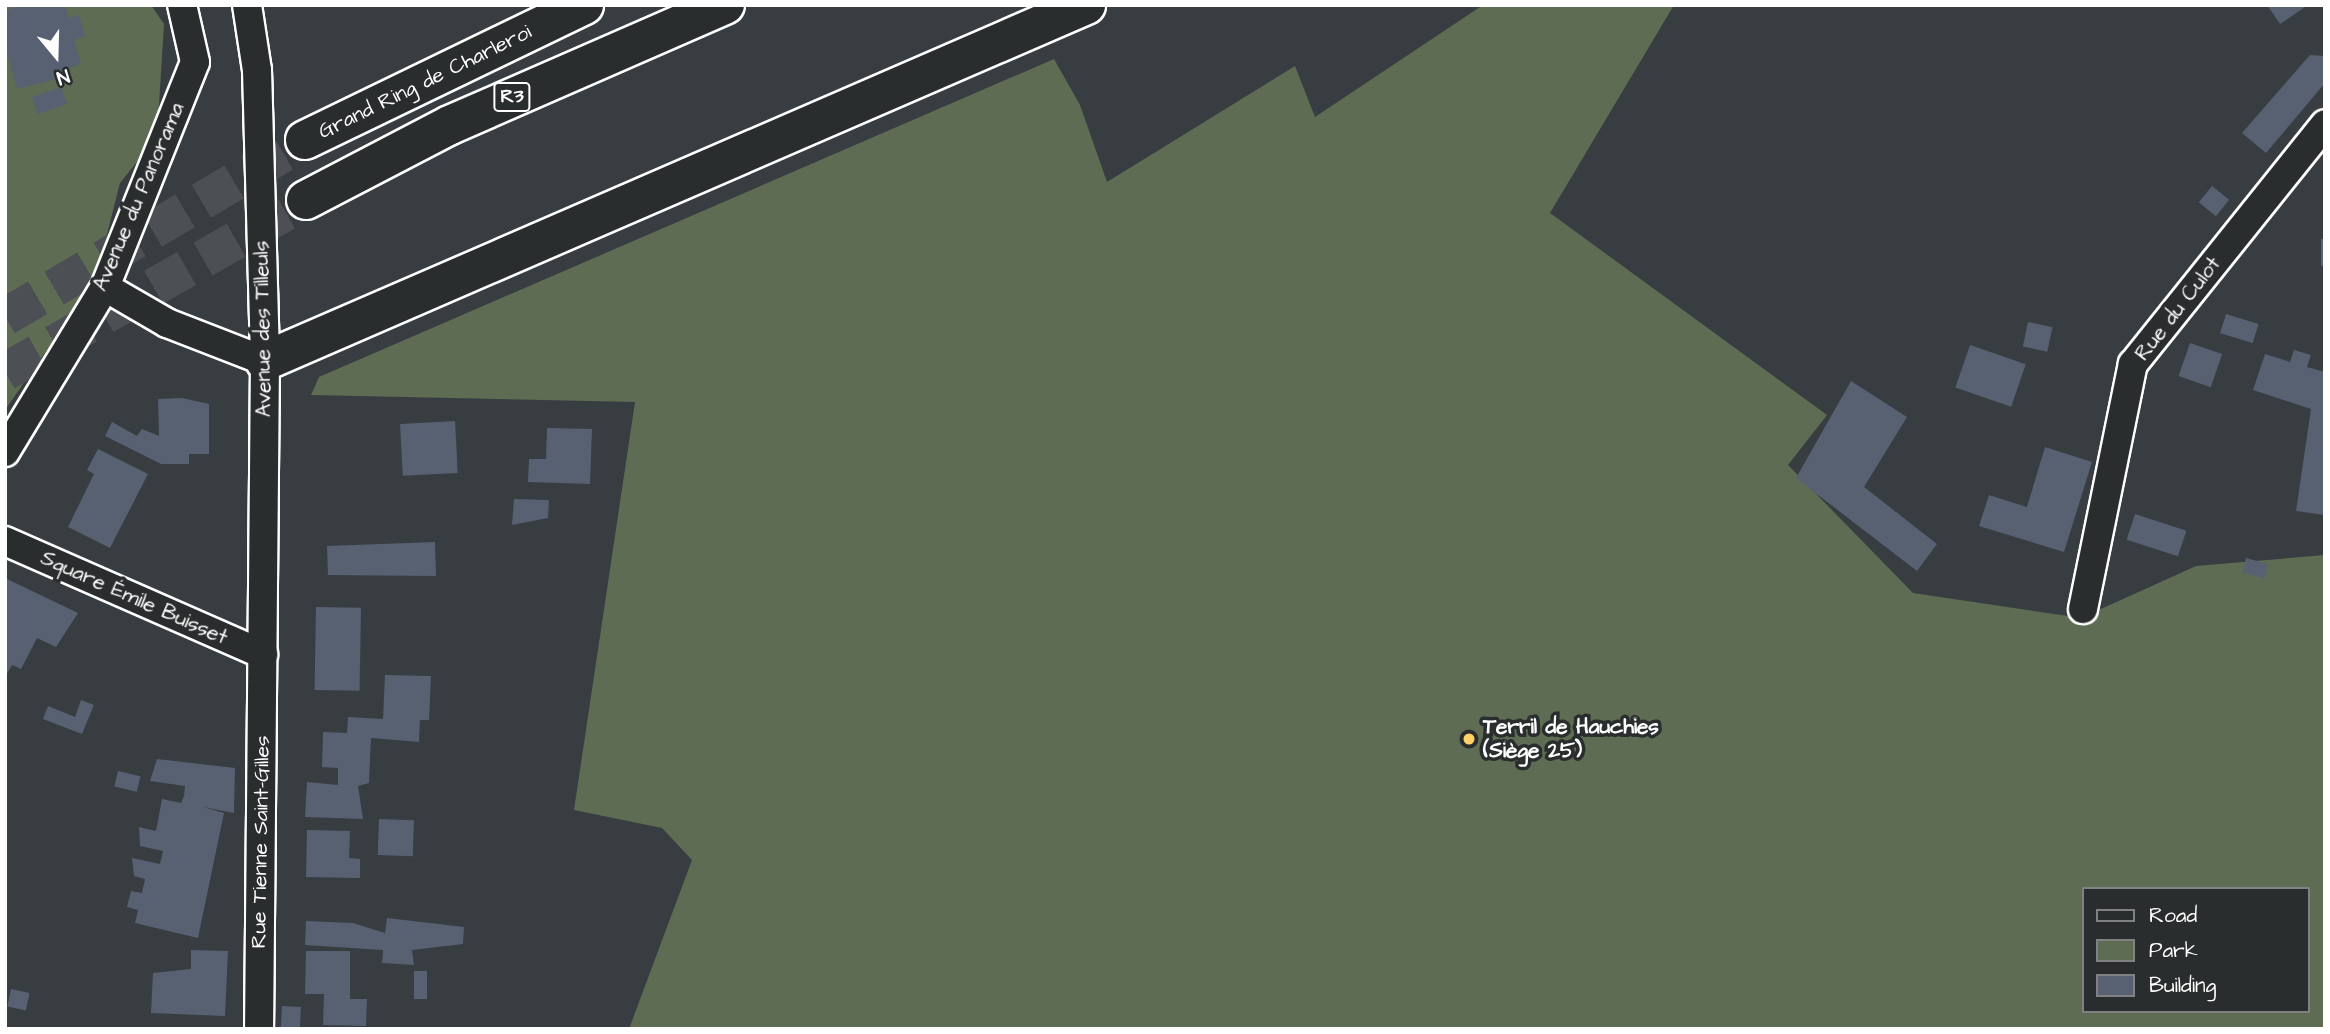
<!DOCTYPE html>
<meta charset="utf-8">
<style>
body{margin:0}
#map{position:relative;width:2330px;height:1034px;overflow:hidden;background:#383d42;font-family:"Architects Daughter",sans-serif}
div>[style]{position:absolute}
.green>*{inset:0;background:#5e6c53}
.building>*{inset:0;background:#576172;transform-origin:0 0}
.highway-tunnel>*{height:38px;margin-top:-19px;transform-origin:0;background:repeating-linear-gradient(90deg,#4c5055 0 38px,transparent 0 57px)}
.roads{filter:drop-shadow(2px 0 #fff) drop-shadow(-2px 0 #fff) drop-shadow(0 2px #fff) drop-shadow(0 -2px #fff)}
.street>*{height:28px;margin:-14px;padding:0 14px;transform-origin:14px;border-radius:14px;background:#2a2d2e}
.highway>*{height:38px;margin:-19px;padding:0 19px;transform-origin:19px;border-radius:19px;background:#2a2d2e}
.dots>*{width:19px;height:19px;translate:-50% -50%;box-sizing:border-box;border:4px solid #2a2d2e;border-radius:50%}
span{translate:-50% -50%;white-space:nowrap;text-align:center;line-height:1.15;-webkit-text-stroke:7px #2a2d2e;paint-order:stroke}
.shield-label span{padding:2px 5px;background:#2a2d2e;border:2px solid;border-radius:5px;-webkit-text-stroke-width:0}
.shield-label{font-size:19px;color:#fff;font-weight:700}
.street-label{font-size:21px;color:#fff}
.poi-label{font-size:21px;color:#fff;font-weight:700}
.left{translate:0 -50%;text-align:left}
.frame{position:absolute;inset:0;border:7px solid #fff;pointer-events:none}
.legend{position:absolute;left:2082px;top:887px;width:228px;height:126px;box-sizing:border-box;background:#2a2d2e;border:2px solid #7f8182;margin:0;padding:9px 12px;list-style:none;font-size:21px;color:#fff}
.legend li{display:flex;align-items:center;gap:14px;height:35px}
.legend b{width:35px;border:2px solid #7f8182}
.north{position:absolute;left:21px;top:21px;width:70px;height:70px;-webkit-text-stroke:5px #2a2d2e;paint-order:stroke;rotate:161deg;font-size:19px;font-weight:700;line-height:28px;text-align:center;color:#fff}
.north::after{content:'';display:block;margin:auto;width:24px;height:32px;background:#fff;clip-path:polygon(50% 0,100% 100%,50% 72%,0 100%)}
</style>
<div id="map">
<div class="green">
<div style="clip-path:polygon(5px 5px,151px 5px,164px 24px,157px 137px,120px 183px,95px 281px,5px 410px)"></div>
<div style="clip-path:polygon(evenodd,1483px 5px,1674px 5px,1550px 213px,1827px 415px,1788px 465px,1913px 593px,2081px 618px,2196px 566px,2325px 555px,2325px 1029px,629px 1029px,692px 860px,662px 828px,574px 810px,635px 402px,311px 395px,319px 377px,1054px 59px,1080px 105px,1107px 182px,1295px 66px,1315px 117px,1483px 5px,2083px 889px,2307px 889px,2307px 1011px,2083px 1011px,2083px 889px)"></div>
</div>
<div class="building">
<div style="clip-path:polygon(21px 5px,65px 5px,69px 18px,79px 15px,85px 36px,74px 40px,81px 64px,62px 71px,64px 77px,17px 89px,5px 45px,5px 11px)"></div>
<div style="clip-path:polygon(2267px 5px,2308px 5px,2280px 24px)"></div>
<div style="clip-path:polygon(2310px 55px,2325px 56px,2325px 83px,2266px 153px,2242px 133px)"></div>
<div style="left:61px;top:87px;width:18px;height:31px;rotate:71deg"></div>
<div style="left:2212px;top:186px;width:22px;height:21px;rotate:39deg"></div>
<div style="left:2321px;top:239px;width:4px;height:27px"></div>
<div style="left:2226px;top:314px;width:34px;height:20px;rotate:17deg"></div>
<div style="left:2028px;top:322px;width:25px;height:25px;rotate:12deg"></div>
<div style="left:2190px;top:343px;width:34px;height:35px;rotate:19deg"></div>
<div style="left:1970px;top:345px;width:59px;height:45px;rotate:19deg"></div>
<div style="clip-path:polygon(2294px 350px,2311px 355px,2307px 367px,2325px 372px,2325px 515px,2296px 511px,2311px 409px,2253px 390px,2265px 354px,2290px 362px)"></div>
<div style="clip-path:polygon(1851px 381px,1907px 417px,1864px 487px,1937px 544px,1917px 571px,1796px 478px)"></div>
<div style="clip-path:polygon(182px 398px,209px 404px,209px 454px,189px 454px,189px 464px,161px 464px,105px 436px,112px 422px,137px 436px,142px 429px,159px 436px,158px 399px)"></div>
<div style="left:455px;top:421px;width:52px;height:55px;rotate:87deg"></div>
<div style="clip-path:polygon(547px 428px,592px 429px,590px 484px,528px 482px,529px 459px,546px 459px)"></div>
<div style="clip-path:polygon(2045px 447px,2092px 462px,2064px 552px,1979px 526px,1989px 495px,2027px 507px)"></div>
<div style="clip-path:polygon(98px 449px,148px 474px,110px 548px,68px 527px,94px 474px,87px 470px)"></div>
<div style="clip-path:polygon(514px 499px,549px 500px,548px 518px,512px 525px)"></div>
<div style="left:2135px;top:514px;width:54px;height:27px;rotate:18deg"></div>
<div style="clip-path:polygon(435px 542px,436px 576px,328px 575px,327px 546px)"></div>
<div style="left:2246px;top:558px;width:23px;height:15px;rotate:15deg"></div>
<div style="clip-path:polygon(5px 578px,78px 613px,56px 647px,37px 638px,21px 669px,12px 665px,5px 677px)"></div>
<div style="left:316px;top:607px;width:45px;height:83px;rotate:1deg"></div>
<div style="clip-path:polygon(385px 675px,431px 676px,429px 720px,420px 720px,419px 742px,371px 738px,369px 783px,358px 786px,363px 819px,305px 817px,307px 782px,338px 785px,338px 768px,322px 767px,323px 732px,347px 733px,348px 717px,383px 719px)"></div>
<div style="clip-path:polygon(81px 700px,94px 705px,82px 734px,43px 719px,48px 706px,75px 717px)"></div>
<div style="clip-path:polygon(157px 759px,235px 768px,234px 813px,203px 807px,224px 813px,198px 938px,135px 923px,138px 910px,127px 907px,131px 891px,142px 893px,145px 879px,134px 876px,132px 858px,160px 864px,163px 851px,140px 846px,139px 827px,156px 831px,162px 799px,181px 803px,184px 796px,185px 786px,150px 781px)"></div>
<div style="left:118px;top:771px;width:23px;height:16px;rotate:13deg"></div>
<div style="left:379px;top:819px;width:35px;height:36px;rotate:2deg"></div>
<div style="clip-path:polygon(307px 830px,350px 831px,349px 858px,360px 859px,360px 878px,306px 877px)"></div>
<div style="clip-path:polygon(387px 918px,464px 927px,463px 944px,412px 950px,414px 965px,382px 963px,383px 950px,305px 945px,306px 921px,353px 923px,385px 933px)"></div>
<div style="clip-path:polygon(191px 950px,228px 951px,225px 1016px,151px 1013px,153px 973px,191px 969px)"></div>
<div style="clip-path:polygon(306px 951px,350px 951px,350px 999px,367px 999px,366px 1026px,323px 1025px,324px 994px,305px 994px)"></div>
<div style="left:414px;top:971px;width:13px;height:28px"></div>
<div style="left:11px;top:989px;width:19px;height:18px;rotate:12deg"></div>
<div style="left:282px;top:1006px;width:19px;height:23px;rotate:3deg"></div>
</div>
<div class="highway-tunnel">
<div style="left:5px;top:317px;width:348px;rotate:-30.5deg"></div>
<div style="left:5px;top:372px;width:347px;rotate:-29.7deg"></div>
</div>
<div class="roads">
<div class="street">
<div style="left:247px;top:5px;width:66px;rotate:81.3deg"></div>
<div style="left:257px;top:70px;width:291px;rotate:88.4deg"></div>
<div style="left:265px;top:361px;width:668px;rotate:90.51deg"></div>
<div style="left:105px;top:287px;width:72px;rotate:30.1deg"></div>
<div style="left:167px;top:323px;width:105px;rotate:21.2deg"></div>
<div style="left:5px;top:452px;width:193px;rotate:-58.8deg"></div>
<div style="left:105px;top:287px;width:242px;rotate:-68.2deg"></div>
<div style="left:195px;top:62px;width:58px;rotate:-102.8deg"></div>
<div style="left:5px;top:541px;width:282px;rotate:23.7deg"></div>
<div style="left:2083px;top:609px;width:250px;rotate:-78.5deg"></div>
<div style="left:2133px;top:364px;width:307px;rotate:-51.3deg"></div>
</div>
<div class="highway">
<div style="left:305px;top:140px;width:310px;rotate:-25.8deg"></div>
<div style="left:306px;top:200px;width:162px;rotate:-27.5deg"></div>
<div style="left:450px;top:125px;width:300px;rotate:-23.6deg"></div>
<div style="left:265px;top:361px;width:895px;rotate:-23.44deg"></div>
</div>
</div>
<div class="dots">
<div style="left:1469px;top:739px;background:#ffd166"></div>
</div>
<div class="shield-label">
<span style="left:512px;top:97px">R3</span>
</div>
<div class="street-label">
<span style="left:425px;top:82px;rotate:-26deg">Grand Ring de Charleroi</span>
<span style="left:139px;top:197px;rotate:-67deg">Avenue du Panorama</span>
<span style="left:2178px;top:309px;rotate:-52deg">Rue du Culot</span>
<span style="left:263px;top:329px;rotate:-91deg">Avenue des Tilleuls</span>
<span style="left:134px;top:598px;rotate:24deg">Square Émile Buisset</span>
<span style="left:261px;top:842px;rotate:-89deg">Rue Tienne Saint-Gilles</span>
</div>
<div class="poi-label">
<span class="left" style="left:1483px;top:739px">Terril de Hauchies<br>(Siège 25)</span>
</div>
<div class="frame"></div>
<ul class="legend">
<li><b style="height:9px;background:#2a2d2e"></b>Road</li>
<li><b style="height:19px;background:#5e6c53"></b>Park</li>
<li><b style="height:19px;background:#576172"></b>Building</li>
</ul>
<div class="north">N</div>
</div>
